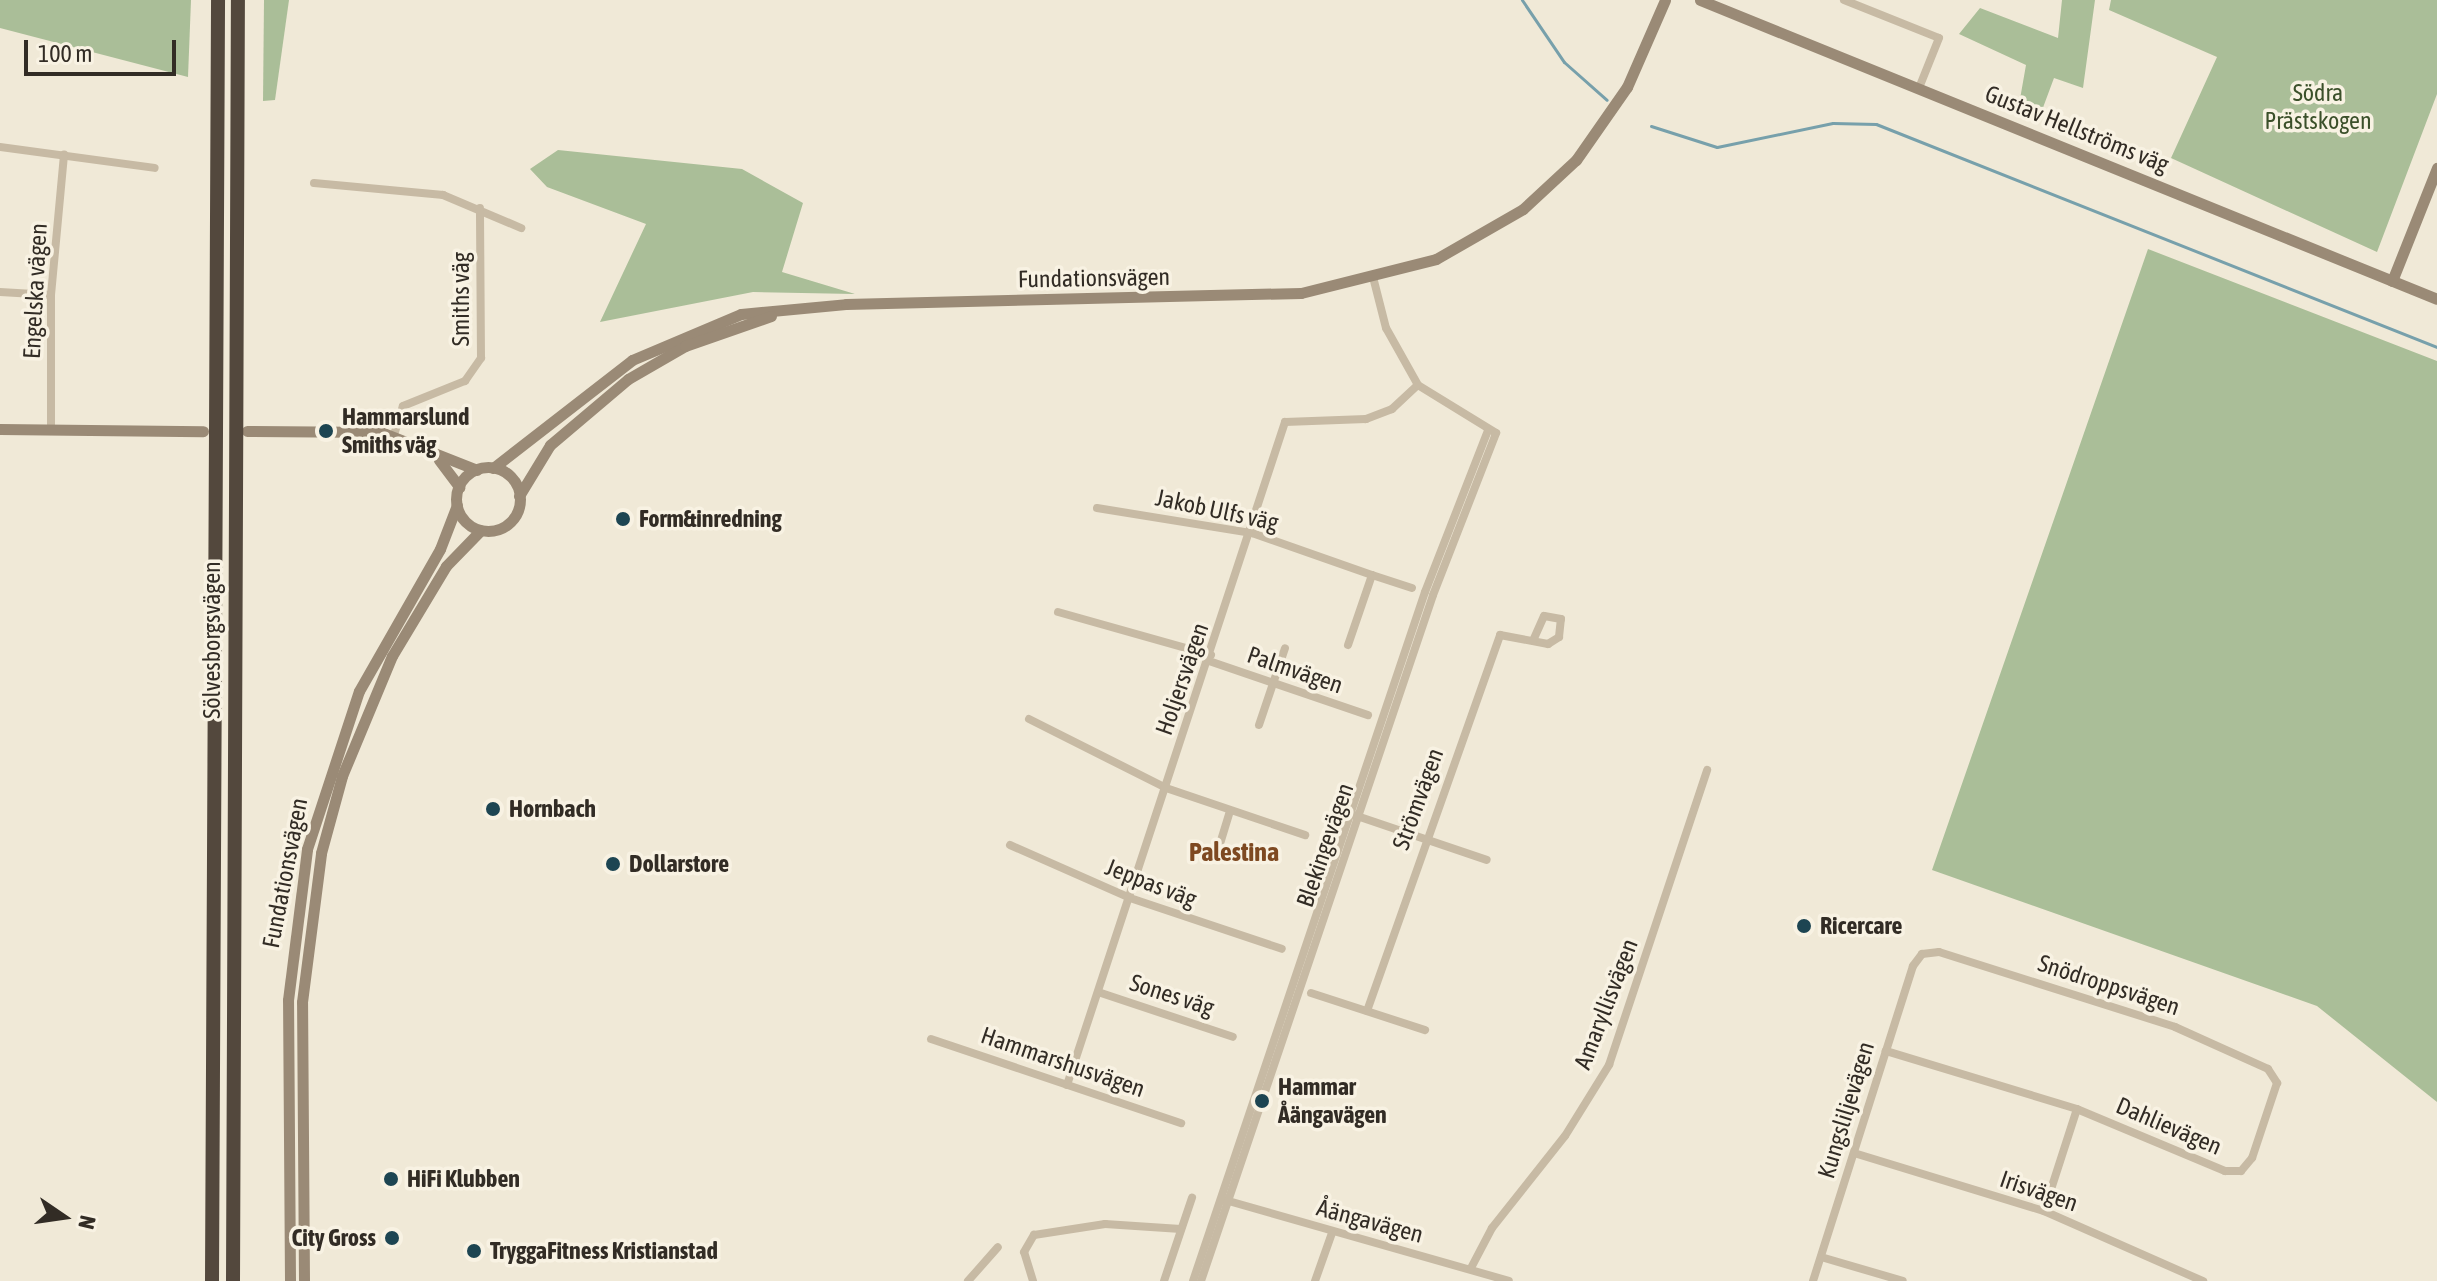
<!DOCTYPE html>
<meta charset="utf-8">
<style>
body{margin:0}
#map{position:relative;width:2437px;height:1281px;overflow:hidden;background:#f0e9d7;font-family:"Asap Condensed",sans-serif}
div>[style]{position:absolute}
.green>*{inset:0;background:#aabe98}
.stream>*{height:3px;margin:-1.5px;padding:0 1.5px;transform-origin:1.5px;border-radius:1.5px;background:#77a0ab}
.street>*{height:8px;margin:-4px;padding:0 4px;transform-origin:4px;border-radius:4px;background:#c7baa4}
.secondary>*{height:11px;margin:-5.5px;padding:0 5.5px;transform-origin:5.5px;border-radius:5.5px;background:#9a8a76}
.secondary>.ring{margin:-5.5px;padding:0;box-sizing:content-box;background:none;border:11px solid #9a8a76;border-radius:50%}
.highway>*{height:14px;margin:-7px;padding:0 7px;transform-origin:7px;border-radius:7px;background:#53483d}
.dots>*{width:22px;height:22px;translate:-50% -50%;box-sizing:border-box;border:4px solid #f8f2e3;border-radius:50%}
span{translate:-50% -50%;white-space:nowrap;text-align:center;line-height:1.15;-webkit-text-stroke:7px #f8f2e3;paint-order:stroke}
.park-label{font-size:24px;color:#3b502a}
.street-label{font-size:24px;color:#322c25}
.poi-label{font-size:24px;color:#322c25;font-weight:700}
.left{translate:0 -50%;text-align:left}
.right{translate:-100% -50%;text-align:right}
.neighbourhood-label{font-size:26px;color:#7e4921;font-weight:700}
.north{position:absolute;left:24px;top:1177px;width:80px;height:80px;-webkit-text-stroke:6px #f8f2e3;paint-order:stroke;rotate:103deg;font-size:22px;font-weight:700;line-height:32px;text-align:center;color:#322c25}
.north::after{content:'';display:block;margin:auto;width:28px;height:36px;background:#322c25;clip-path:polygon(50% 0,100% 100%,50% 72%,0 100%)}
.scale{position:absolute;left:24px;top:40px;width:152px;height:36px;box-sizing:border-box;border:4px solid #322c25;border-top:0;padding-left:10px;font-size:24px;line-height:28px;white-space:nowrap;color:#322c25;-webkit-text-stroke:6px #f8f2e3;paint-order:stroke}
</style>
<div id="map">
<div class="green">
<div style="clip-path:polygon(0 0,191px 0,188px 77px,0 28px)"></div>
<div style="clip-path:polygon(264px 0,289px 0,275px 100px,263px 101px)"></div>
<div style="clip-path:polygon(2062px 0,2095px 0,2083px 88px,2054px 78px,2038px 121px,2017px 116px,2026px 65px,1959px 34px,1980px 8px,2058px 38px)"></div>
<div style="clip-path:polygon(2111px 0,2437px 0,2437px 94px,2377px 252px,2171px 158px,2217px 57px,2109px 10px)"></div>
<div style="clip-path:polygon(558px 150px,742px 169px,803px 203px,782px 272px,855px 294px,753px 292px,600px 322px,646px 224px,547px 187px,530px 169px)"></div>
<div style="clip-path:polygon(2148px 249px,2437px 361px,2437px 1102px,2317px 1006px,1932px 870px)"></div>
</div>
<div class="stream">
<div style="left:1522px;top:0;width:75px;rotate:55.9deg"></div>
<div style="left:1564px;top:62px;width:57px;rotate:41.5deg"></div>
<div style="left:1651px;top:126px;width:69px;rotate:17.7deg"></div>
<div style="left:1717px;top:147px;width:118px;rotate:-11.7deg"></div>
<div style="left:1833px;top:123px;width:43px;rotate:1.3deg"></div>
<div style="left:1876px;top:124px;width:604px;rotate:21.68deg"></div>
</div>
<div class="street">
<div style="left:1844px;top:0;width:102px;rotate:21.8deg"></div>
<div style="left:1939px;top:38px;width:54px;rotate:111.8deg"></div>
<div style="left:0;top:147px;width:156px;rotate:7.7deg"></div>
<div style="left:314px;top:183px;width:130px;rotate:5.3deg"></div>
<div style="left:443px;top:195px;width:85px;rotate:22.9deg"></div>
<div style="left:0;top:292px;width:51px;rotate:3.4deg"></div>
<div style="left:51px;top:430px;width:135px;rotate:-90deg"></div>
<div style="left:51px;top:295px;width:141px;rotate:-84.7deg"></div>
<div style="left:394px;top:435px;width:30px;rotate:-73deg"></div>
<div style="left:403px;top:406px;width:67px;rotate:-22deg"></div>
<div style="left:465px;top:381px;width:28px;rotate:-55deg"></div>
<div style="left:481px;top:358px;width:150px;rotate:-90.4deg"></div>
<div style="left:1097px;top:508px;width:157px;rotate:9.2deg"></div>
<div style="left:1252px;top:533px;width:127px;rotate:19.3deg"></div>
<div style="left:1372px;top:575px;width:74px;rotate:108.9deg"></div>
<div style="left:1372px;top:575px;width:42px;rotate:18deg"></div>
<div style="left:1058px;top:612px;width:159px;rotate:15.7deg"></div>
<div style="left:1209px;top:661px;width:168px;rotate:18.8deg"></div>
<div style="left:1029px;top:719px;width:153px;rotate:26.7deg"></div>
<div style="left:1166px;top:788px;width:147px;rotate:18.7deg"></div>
<div style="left:1259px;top:725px;width:81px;rotate:-71.3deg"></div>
<div style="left:1354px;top:815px;width:140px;rotate:18.7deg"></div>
<div style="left:1010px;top:845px;width:131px;rotate:23.8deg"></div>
<div style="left:1130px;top:898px;width:160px;rotate:18.5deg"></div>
<div style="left:1219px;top:847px;width:38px;rotate:-73deg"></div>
<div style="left:1098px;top:992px;width:142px;rotate:18.4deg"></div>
<div style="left:1311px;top:993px;width:120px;rotate:18deg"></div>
<div style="left:1367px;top:1011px;width:399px;rotate:-70.5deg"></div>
<div style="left:1500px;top:635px;width:49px;rotate:10.6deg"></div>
<div style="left:1548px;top:644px;width:13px;rotate:-32deg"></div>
<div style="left:1559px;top:637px;width:18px;rotate:-84deg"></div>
<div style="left:1561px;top:619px;width:17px;rotate:-170deg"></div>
<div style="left:1544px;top:616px;width:27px;rotate:114deg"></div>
<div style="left:931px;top:1039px;width:264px;rotate:18.6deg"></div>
<div style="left:1067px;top:1085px;width:698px;rotate:-71.8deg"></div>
<div style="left:1285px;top:422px;width:81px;rotate:-2.1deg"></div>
<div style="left:1366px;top:419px;width:28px;rotate:-21deg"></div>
<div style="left:1392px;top:409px;width:35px;rotate:-43deg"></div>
<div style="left:1854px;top:1153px;width:199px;rotate:17deg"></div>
<div style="left:2044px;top:1211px;width:174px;rotate:23.8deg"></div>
<div style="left:1225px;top:1200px;width:295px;rotate:15.9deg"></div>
<div style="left:2044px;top:1211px;width:107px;rotate:-72.1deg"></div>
<div style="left:1821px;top:1257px;width:85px;rotate:16.3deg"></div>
<div style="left:1471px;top:1268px;width:45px;rotate:-62.3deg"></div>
<div style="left:1492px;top:1228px;width:117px;rotate:-51.6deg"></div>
<div style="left:1565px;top:1136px;width:84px;rotate:-58.2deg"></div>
<div style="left:1609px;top:1065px;width:311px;rotate:-71.6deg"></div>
<div style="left:968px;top:1281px;width:45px;rotate:-48.6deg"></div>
<div style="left:1033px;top:1281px;width:30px;rotate:-107deg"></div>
<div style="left:1024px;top:1252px;width:20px;rotate:-60deg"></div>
<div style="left:1034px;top:1235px;width:72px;rotate:-8.8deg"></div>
<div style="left:1105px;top:1224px;width:76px;rotate:3.8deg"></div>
<div style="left:1164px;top:1281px;width:88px;rotate:-71.4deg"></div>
<div style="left:1193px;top:1281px;width:727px;rotate:-71.39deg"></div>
<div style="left:1425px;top:592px;width:174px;rotate:-68.7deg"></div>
<div style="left:1201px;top:1281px;width:724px;rotate:-71.31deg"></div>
<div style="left:1433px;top:595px;width:174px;rotate:-68.7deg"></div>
<div style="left:1496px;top:433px;width:92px;rotate:-148.4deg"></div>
<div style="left:1418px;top:385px;width:65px;rotate:-119.3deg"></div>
<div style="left:1386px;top:328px;width:49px;rotate:-104.3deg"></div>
<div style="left:1315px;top:1281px;width:51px;rotate:-70.5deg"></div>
<div style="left:1813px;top:1281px;width:241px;rotate:-72.4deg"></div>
<div style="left:1886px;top:1051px;width:89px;rotate:-72.4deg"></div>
<div style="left:1913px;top:966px;width:15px;rotate:-53deg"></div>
<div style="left:1922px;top:954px;width:17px;rotate:-7deg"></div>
<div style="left:1939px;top:952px;width:248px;rotate:17.6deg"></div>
<div style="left:2175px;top:1027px;width:102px;rotate:24.3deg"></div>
<div style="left:2268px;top:1069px;width:17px;rotate:57deg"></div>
<div style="left:2277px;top:1083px;width:79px;rotate:108.4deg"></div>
<div style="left:2252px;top:1158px;width:17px;rotate:130deg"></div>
<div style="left:2241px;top:1171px;width:16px;rotate:180deg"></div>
<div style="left:2225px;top:1171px;width:160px;rotate:-157.3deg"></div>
<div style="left:2077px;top:1109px;width:200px;rotate:-163.1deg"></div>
</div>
<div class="secondary">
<div style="left:1700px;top:0;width:795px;rotate:22.08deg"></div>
<div style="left:2392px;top:281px;width:122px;rotate:-68.3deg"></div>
<div style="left:0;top:429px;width:203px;rotate:0.6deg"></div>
<div style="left:247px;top:431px;width:134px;rotate:0.4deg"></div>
<div style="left:381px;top:432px;width:103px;rotate:21.6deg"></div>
<div style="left:439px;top:460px;width:34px;rotate:53deg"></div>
<div class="ring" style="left:456px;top:467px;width:53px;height:53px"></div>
<div style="left:493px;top:468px;width:176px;rotate:-37.8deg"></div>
<div style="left:632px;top:360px;width:118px;rotate:-22.9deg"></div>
<div style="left:741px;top:314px;width:105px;rotate:-5.4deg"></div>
<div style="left:846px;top:304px;width:455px;rotate:-1.4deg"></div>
<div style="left:1301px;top:293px;width:139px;rotate:-14.1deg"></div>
<div style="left:1436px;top:259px;width:100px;rotate:-29.9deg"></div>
<div style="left:1523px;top:209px;width:72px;rotate:-42.8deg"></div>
<div style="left:1576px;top:160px;width:89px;rotate:-55.1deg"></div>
<div style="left:1627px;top:87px;width:95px;rotate:-66.4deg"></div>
<div style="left:519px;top:496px;width:60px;rotate:-58.7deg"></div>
<div style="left:550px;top:445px;width:102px;rotate:-40.2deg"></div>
<div style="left:628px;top:379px;width:66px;rotate:-30.1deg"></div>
<div style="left:685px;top:346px;width:91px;rotate:-19.2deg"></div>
<div style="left:290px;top:1281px;width:281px;rotate:-90.4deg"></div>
<div style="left:288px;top:1000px;width:152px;rotate:-82.8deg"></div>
<div style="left:307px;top:849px;width:166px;rotate:-71.8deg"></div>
<div style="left:359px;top:691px;width:163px;rotate:-60.3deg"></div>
<div style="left:440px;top:549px;width:47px;rotate:-68.9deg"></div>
<div style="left:304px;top:1281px;width:279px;rotate:-90.4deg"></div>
<div style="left:302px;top:1002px;width:150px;rotate:-82.7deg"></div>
<div style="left:321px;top:853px;width:80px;rotate:-74.7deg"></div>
<div style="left:342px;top:776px;width:130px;rotate:-67.4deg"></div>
<div style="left:392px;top:656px;width:105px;rotate:-59deg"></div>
<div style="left:446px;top:566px;width:50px;rotate:-45.8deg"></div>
</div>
<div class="highway">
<div style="left:212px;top:1281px;width:1281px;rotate:-89.73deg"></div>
<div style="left:233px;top:1281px;width:1281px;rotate:-89.78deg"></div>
</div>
<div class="dots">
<div style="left:326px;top:431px;background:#1d4552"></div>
<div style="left:623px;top:519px;background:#1d4552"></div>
<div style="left:493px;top:809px;background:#1d4552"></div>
<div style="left:613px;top:864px;background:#1d4552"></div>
<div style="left:1804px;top:926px;background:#1d4552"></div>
<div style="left:1262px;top:1101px;background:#1d4552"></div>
<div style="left:391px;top:1179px;background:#1d4552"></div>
<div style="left:392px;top:1238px;background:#1d4552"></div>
<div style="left:474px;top:1251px;background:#1d4552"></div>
</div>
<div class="park-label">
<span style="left:2318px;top:107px">Södra<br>Prästskogen</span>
</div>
<div class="street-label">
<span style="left:2077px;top:129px;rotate:22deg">Gustav Hellströms väg</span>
<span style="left:1094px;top:278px;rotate:-1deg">Fundationsvägen</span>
<span style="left:35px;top:291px;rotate:-87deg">Engelska vägen</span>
<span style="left:461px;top:299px;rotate:-90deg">Smiths väg</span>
<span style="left:1217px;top:510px;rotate:12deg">Jakob Ulfs väg</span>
<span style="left:212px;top:640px;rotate:-90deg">Sölvesborgsvägen</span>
<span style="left:1295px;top:670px;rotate:19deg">Palmvägen</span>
<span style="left:1182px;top:679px;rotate:-71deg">Holjersvägen</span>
<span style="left:1418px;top:799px;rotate:-70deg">Strömvägen</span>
<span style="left:1325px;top:845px;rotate:-71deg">Blekingevägen</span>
<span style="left:285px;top:873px;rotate:-79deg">Fundationsvägen</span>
<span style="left:1151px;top:883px;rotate:21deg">Jeppas väg</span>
<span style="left:2109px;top:985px;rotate:18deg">Snödroppsvägen</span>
<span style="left:1172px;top:995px;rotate:18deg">Sones väg</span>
<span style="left:1606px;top:1004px;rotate:-69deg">Amaryllisvägen</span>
<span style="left:1063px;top:1062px;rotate:19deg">Hammarshusvägen</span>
<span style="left:1846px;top:1110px;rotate:-73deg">Kungsliljevägen</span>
<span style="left:2169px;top:1126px;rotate:23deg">Dahlievägen</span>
<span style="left:2039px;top:1191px;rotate:19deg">Irisvägen</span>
<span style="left:1370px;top:1221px;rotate:15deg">Åängavägen</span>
</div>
<div class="poi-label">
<span class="left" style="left:342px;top:431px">Hammarslund<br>Smiths väg</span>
<span class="left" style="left:639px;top:519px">Form&amp;inredning</span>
<span class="left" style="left:509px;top:809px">Hornbach</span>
<span class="left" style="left:629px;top:864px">Dollarstore</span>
<span class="left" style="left:1820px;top:926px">Ricercare</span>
<span class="left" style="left:1278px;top:1101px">Hammar<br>Åängavägen</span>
<span class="left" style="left:407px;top:1179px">HiFi Klubben</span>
<span class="right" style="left:376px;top:1238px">City Gross</span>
<span class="left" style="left:490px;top:1251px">TryggaFitness Kristianstad</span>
</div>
<div class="neighbourhood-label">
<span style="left:1234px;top:853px">Palestina</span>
</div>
<div class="north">N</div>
<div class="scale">100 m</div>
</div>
